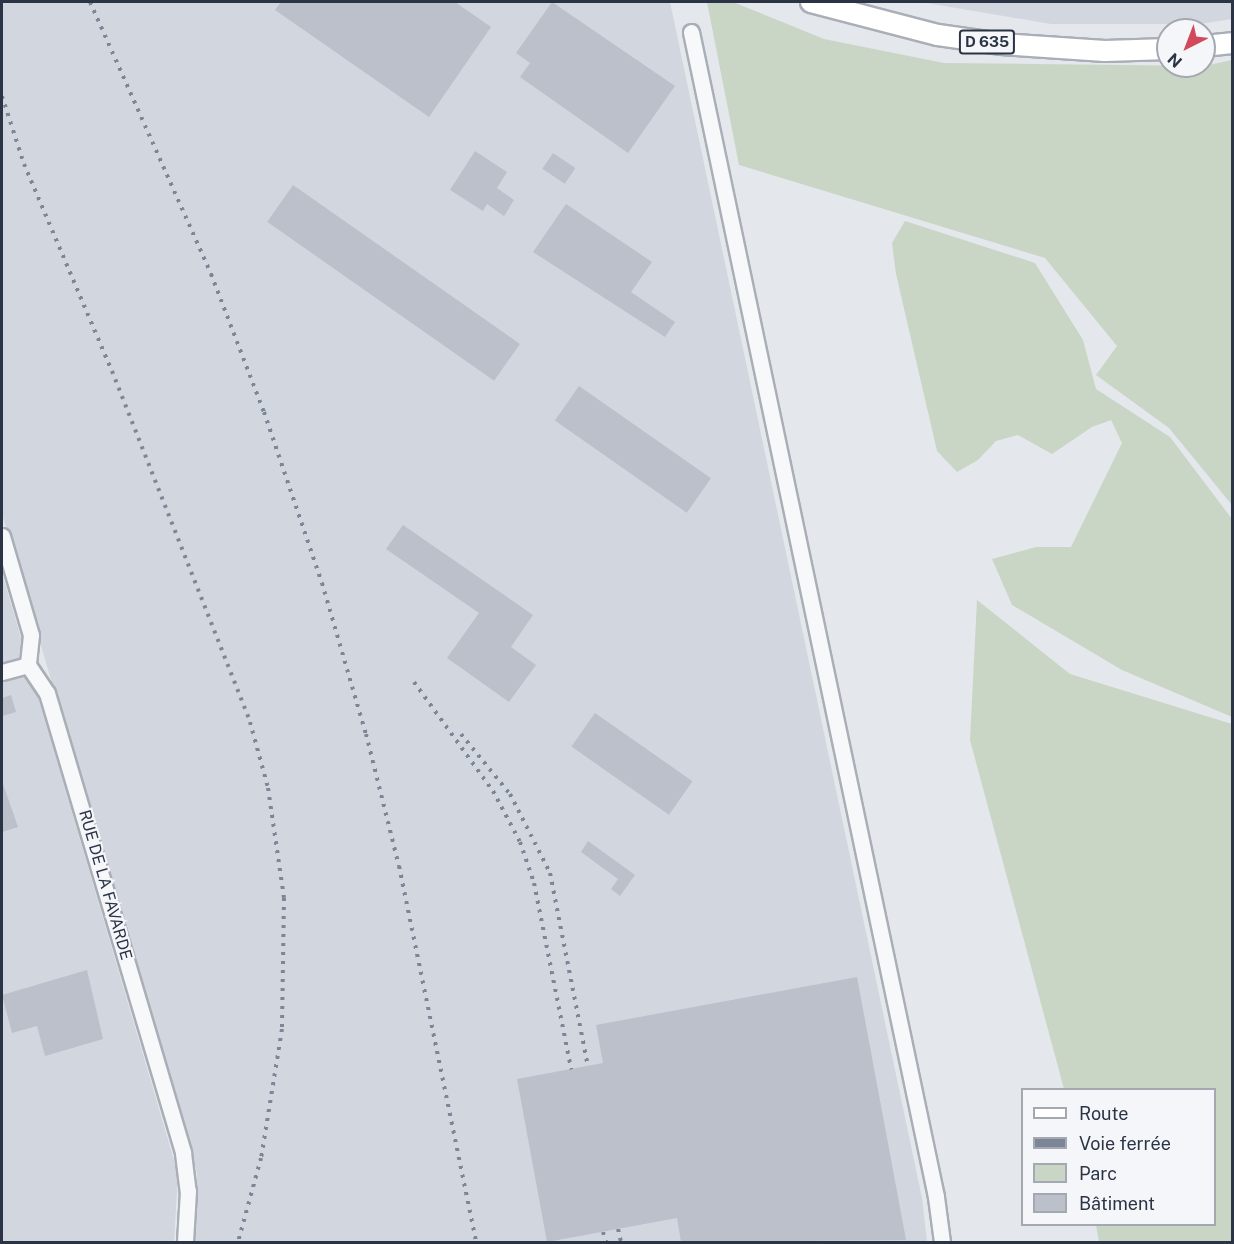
<!DOCTYPE html>
<meta charset="utf-8">
<style>
body{margin:0}
#map{position:relative;width:1234px;height:1244px;overflow:hidden;background:#e4e7ec;font-family:"Public Sans",sans-serif}
div>[style]{position:absolute}
.built>*{inset:0;background:#d2d6de}
.green>*{inset:0;background:#c9d6c5}
.building>*{inset:0;background:#bbc0ca;transform-origin:0 0}
.roads{filter:drop-shadow(2px 0 #a9aeb7) drop-shadow(-2px 0 #a9aeb7) drop-shadow(0 2px #a9aeb7) drop-shadow(0 -2px #a9aeb7)}
.minor>*{height:15px;margin:-7.5px;padding:0 7.5px;transform-origin:7.5px;border-radius:7.5px;background:#f7f8fa}
.major>*{height:20px;margin:-10px;padding:0 10px;transform-origin:10px;border-radius:10px;background:#fff}
.rail>*{height:4px;margin-top:-2px;transform-origin:0;background:repeating-linear-gradient(90deg,#7d8696 0 3px,transparent 0 9px)}
span{translate:-50% -50%;white-space:nowrap;text-align:center;line-height:1.15;-webkit-text-stroke:4.5px #f4f6f9;paint-order:stroke}
.shield-label span{padding:2px 4px;background:#f4f6f9;border:2px solid;border-radius:4px;-webkit-text-stroke-width:0}
.shield-label{font-size:15px;color:#2b3445;font-weight:700}
.street-label{font-size:16px;color:#2b3445}
.frame{position:absolute;inset:0;border:3px solid #2b3445;pointer-events:none}
.legend{position:absolute;left:1021px;top:1088px;width:195px;height:138px;box-sizing:border-box;background:#f4f6f9;border:2px solid #a4a8b1;margin:0;padding:8px 10px;list-style:none;font-size:18px;color:#2b3445}
.legend li{display:flex;align-items:center;gap:12px;height:30px}
.legend b{width:30px;border:2px solid #a4a8b1}
.north{position:absolute;left:1156px;top:18px;width:60px;height:60px;box-sizing:border-box;background:#f4f6f9;border:2px solid #a4a8b1;border-radius:50%;rotate:222deg;font-size:16px;font-weight:700;line-height:24px;text-align:center;color:#2b3445}
.north::after{content:'';display:block;margin:auto;width:21px;height:27px;background:#d1495b;clip-path:polygon(50% 0,100% 100%,50% 72%,0 100%)}
</style>
<div id="map">
<div class="built">
<div style="clip-path:polygon(2px 2px,670px 2px,922px 1198px,927px 1242px,193px 1242px,197px 1173px,2px 514px)"></div>
<div style="clip-path:polygon(921px 2px,1232px 2px,1232px 19px,1200px 24px,1051px 24px)"></div>
<div style="clip-path:polygon(2px 573px,178px 1174px,174px 1242px,2px 1242px)"></div>
</div>
<div class="green">
<div style="clip-path:polygon(707px 2px,733px 2px,824px 39px,944px 63px,1204px 66px,1232px 60px,1232px 505px,1169px 428px,1096px 375px,1117px 346px,1045px 258px,739px 165px)"></div>
<div style="clip-path:polygon(905px 221px,1035px 263px,1083px 340px,1096px 389px,1170px 437px,1232px 519px,1232px 717px,1122px 670px,1012px 605px,992px 559px,1036px 547px,1071px 547px,1122px 443px,1111px 420px,1092px 427px,1052px 454px,1018px 435px,996px 441px,978px 460px,957px 472px,937px 451px,896px 274px,892px 243px)"></div>
<div style="clip-path:polygon(977px 600px,1070px 674px,1232px 724px,1232px 1242px,1099px 1242px,1096px 1225px,1214px 1224px,1214px 1090px,1064px 1089px,970px 740px)"></div>
</div>
<div class="building">
<div style="clip-path:polygon(281px 2px,455px 2px,491px 27px,429px 117px,275px 10px)"></div>
<div style="clip-path:polygon(552px 2px,675px 86px,628px 153px,520px 77px,530px 63px,516px 53px)"></div>
<div style="clip-path:polygon(475px 151px,507px 172px,497px 188px,514px 200px,504px 216px,487px 204px,483px 211px,450px 190px)"></div>
<div style="left:553px;top:153px;width:27px;height:19px;rotate:34deg"></div>
<div style="left:293px;top:185px;width:277px;height:45px;rotate:35deg"></div>
<div style="clip-path:polygon(566px 204px,652px 262px,631px 292px,675px 322px,665px 337px,533px 252px)"></div>
<div style="left:579px;top:386px;width:161px;height:42px;rotate:35deg"></div>
<div style="clip-path:polygon(403px 525px,533px 615px,511px 647px,536px 665px,509px 702px,447px 658px,479px 613px,386px 549px)"></div>
<div style="clip-path:polygon(11px 695px,16px 712px,2px 716px,2px 698px)"></div>
<div style="left:595px;top:713px;width:119px;height:41px;rotate:35deg"></div>
<div style="clip-path:polygon(2px 781px,18px 827px,2px 832px)"></div>
<div style="clip-path:polygon(588px 841px,635px 875px,620px 896px,611px 889px,618px 879px,581px 852px)"></div>
<div style="clip-path:polygon(87px 970px,103px 1039px,45px 1056px,37px 1026px,12px 1033px,2px 995px)"></div>
<div style="clip-path:polygon(857px 977px,906px 1240px,681px 1242px,677px 1218px,547px 1242px,517px 1079px,603px 1063px,596px 1025px)"></div>
</div>
<div class="roads">
<div class="minor">
<div style="left:691px;top:32px;width:1190px;rotate:78.12deg"></div>
<div style="left:936px;top:1197px;width:45px;rotate:82.4deg"></div>
<div style="left:2px;top:536px;width:103px;rotate:73.7deg"></div>
<div style="left:31px;top:635px;width:30px;rotate:96deg"></div>
<div style="left:28px;top:665px;width:34px;rotate:56deg"></div>
<div style="left:47px;top:693px;width:480px;rotate:73.5deg"></div>
<div style="left:183px;top:1153px;width:38px;rotate:83deg"></div>
<div style="left:188px;top:1191px;width:51px;rotate:93.4deg"></div>
<div style="left:2px;top:672px;width:27px;rotate:-15deg"></div>
</div>
<div class="major">
<div style="left:811px;top:2px;width:131px;rotate:14.6deg"></div>
<div style="left:938px;top:35px;width:64px;rotate:8.1deg"></div>
<div style="left:1001px;top:44px;width:104px;rotate:3.9deg"></div>
<div style="left:1105px;top:51px;width:63px;rotate:-1.8deg"></div>
<div style="left:1204px;top:46px;width:28px;rotate:-6deg"></div>
</div>
</div>
<div class="rail">
<div style="left:90px;top:2px;width:298px;rotate:66deg"></div>
<div style="left:211px;top:274px;width:148px;rotate:69deg"></div>
<div style="left:264px;top:412px;width:181px;rotate:71.3deg"></div>
<div style="left:322px;top:583px;width:157px;rotate:73.8deg"></div>
<div style="left:366px;top:734px;width:136px;rotate:76deg"></div>
<div style="left:399px;top:866px;width:384px;rotate:78.4deg"></div>
<div style="left:2px;top:96px;width:71px;rotate:72.1deg"></div>
<div style="left:24px;top:164px;width:225px;rotate:67deg"></div>
<div style="left:112px;top:371px;width:377px;rotate:68.5deg"></div>
<div style="left:250px;top:722px;width:68px;rotate:74.7deg"></div>
<div style="left:268px;top:788px;width:111px;rotate:81.7deg"></div>
<div style="left:284px;top:898px;width:131px;rotate:90.9deg"></div>
<div style="left:282px;top:1029px;width:131px;rotate:99.2deg"></div>
<div style="left:261px;top:1158px;width:87px;rotate:105.3deg"></div>
<div style="left:414px;top:682px;width:135px;rotate:54.1deg"></div>
<div style="left:493px;top:791px;width:58px;rotate:62.1deg"></div>
<div style="left:520px;top:842px;width:43px;rotate:71.1deg"></div>
<div style="left:534px;top:883px;width:190px;rotate:78.7deg"></div>
<div style="left:461px;top:734px;width:77px;rotate:50.8deg"></div>
<div style="left:510px;top:794px;width:89px;rotate:63.1deg"></div>
<div style="left:550px;top:873px;width:197px;rotate:78.9deg"></div>
<div style="left:618px;top:1229px;width:13px;rotate:77deg"></div>
<div style="left:603px;top:1232px;width:10px;rotate:73deg"></div>
</div>
<div class="shield-label">
<span style="left:987px;top:42px">D 635</span>
</div>
<div class="street-label">
<span style="left:105px;top:885px;rotate:74deg">RUE DE LA FAVARDE</span>
</div>
<div class="frame"></div>
<ul class="legend">
<li><b style="height:8px;background:#fff"></b>Route</li>
<li><b style="height:8px;background:#7d8696"></b>Voie ferrée</li>
<li><b style="height:16px;background:#c9d6c5"></b>Parc</li>
<li><b style="height:16px;background:#bbc0ca"></b>Bâtiment</li>
</ul>
<div class="north">N</div>
</div>
